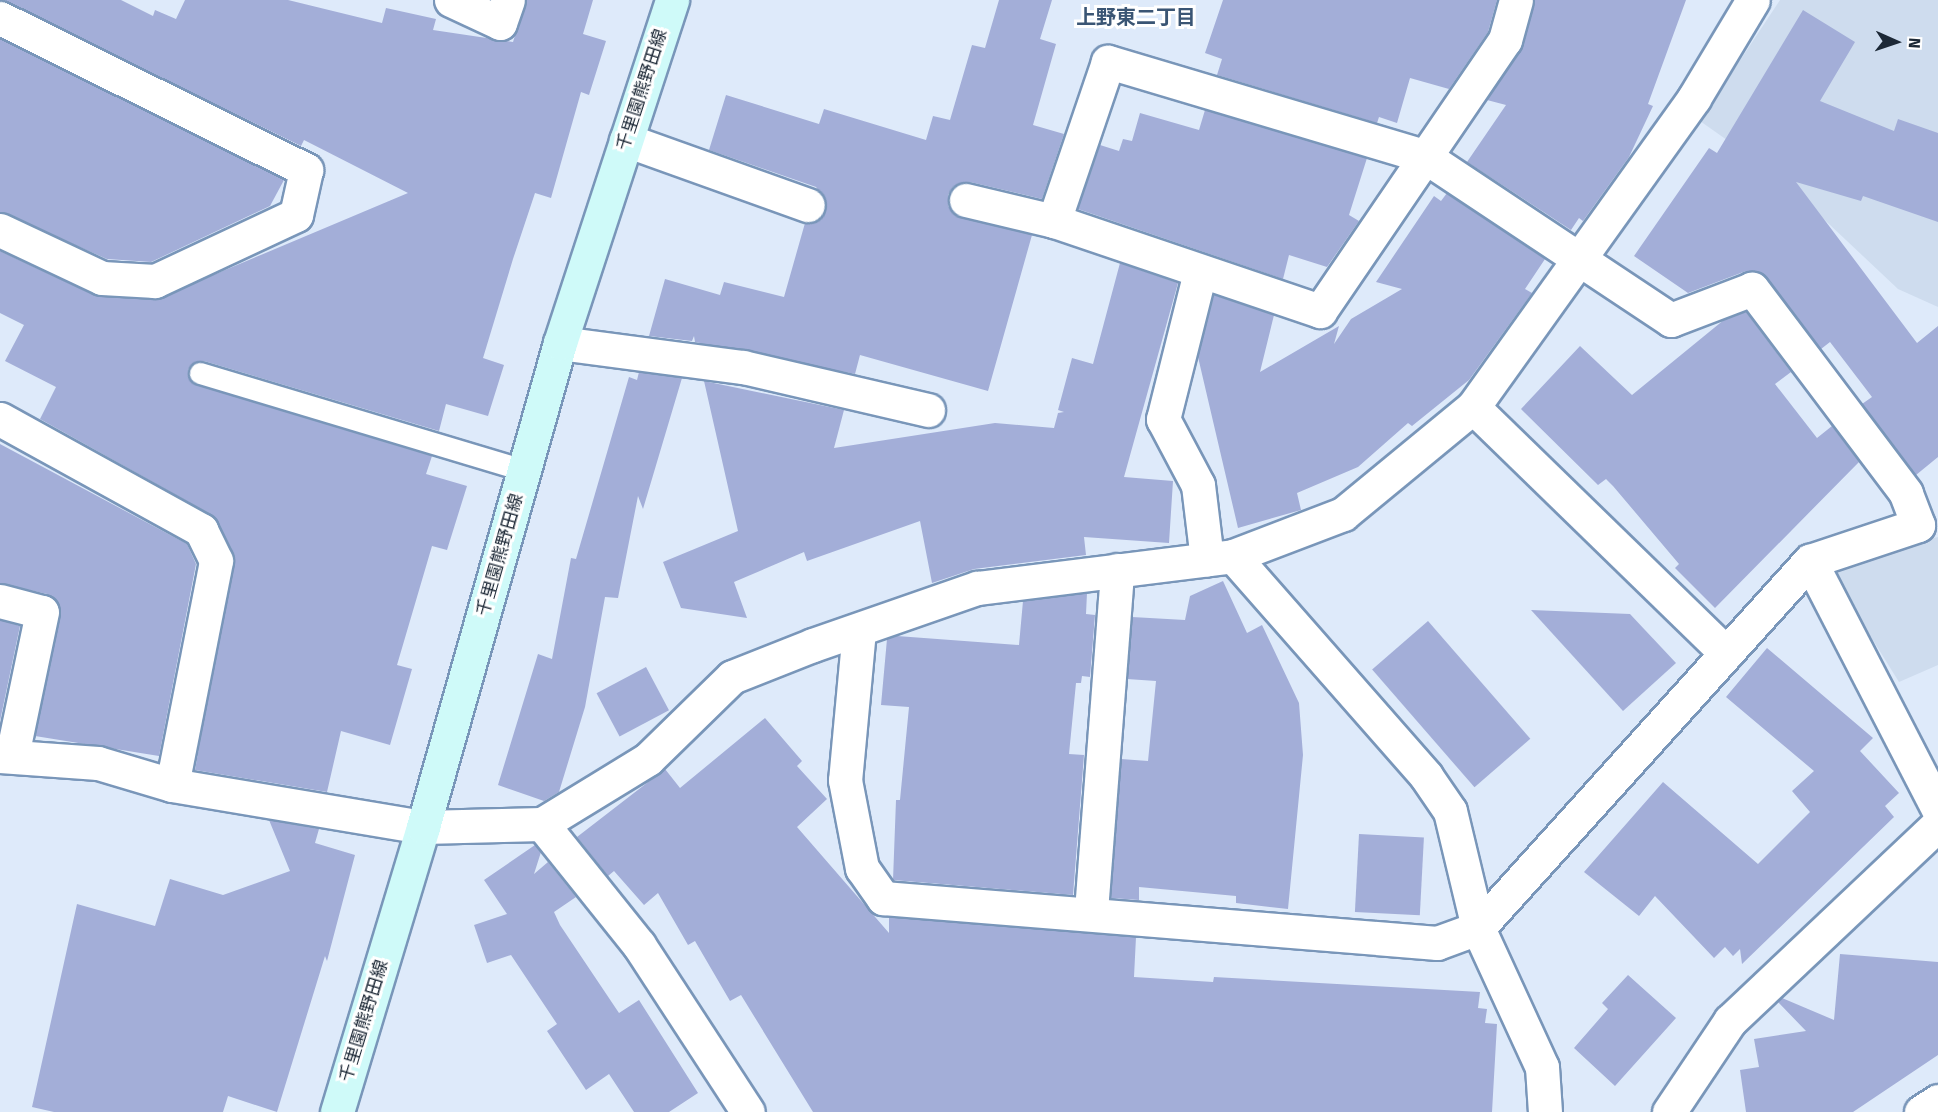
<!DOCTYPE html>
<meta charset="utf-8">
<style>
body{margin:0}
#map{position:relative;width:1938px;height:1112px;overflow:hidden;background:#deeafa;font-family:"Fira Sans","Noto Sans JP",sans-serif}
div>[style]{position:absolute}
.built>*{inset:0;background:#cedcee}
.building>*{inset:0;background:#a3aed8;transform-origin:0 0}
.roads{filter:drop-shadow(2px 0 #7996b9) drop-shadow(-2px 0 #7996b9) drop-shadow(0 2px #7996b9) drop-shadow(0 -2px #7996b9)}
.lane>*{height:21px;margin:-10.5px;padding:0 10.5px;transform-origin:10.5px;border-radius:10.5px;background:#fff}
.street>*{height:33px;margin:-16.5px;padding:0 16.5px;transform-origin:16.5px;border-radius:16.5px;background:#fff}
.secondary>*{height:33px;margin:-16.5px;padding:0 16.5px;transform-origin:16.5px;border-radius:16.5px;background:#cffaf9}
span{translate:-50% -50%;white-space:nowrap;text-align:center;line-height:1.15;-webkit-text-stroke:6px #fff;paint-order:stroke}
.street-label{font-size:18px;color:#1c2836}
.neighbourhood-label{font-size:20px;color:#3a5574;font-weight:700}
.north{position:absolute;left:1866px;top:12px;width:60px;height:60px;-webkit-text-stroke:4px #fff;paint-order:stroke;rotate:93deg;font-size:16px;font-weight:700;line-height:24px;text-align:center;color:#1c2836}
.north::after{content:'';display:block;margin:auto;width:21px;height:27px;background:#1c2836;clip-path:polygon(50% 0,100% 100%,50% 72%,0 100%)}
</style>
<div id="map">
<div class="built">
<div style="clip-path:polygon(1780px 0,1938px 0,1938px 307px,1898px 289px,1778px 176px,1700px 121px)"></div>
<div style="clip-path:polygon(1938px 537px,1938px 665px,1899px 682px,1833px 576px,1837px 560px)"></div>
</div>
<div class="building">
<div style="clip-path:polygon(3px 0,121px 0,153px 16px,155px 10px,176px 19px,185px 0,288px 0,382px 23px,386px 8px,436px 19px,433px 30px,513px 42px,526px 0,593px 0,583px 34px,606px 41px,589px 95px,581px 92px,551px 198px,535px 193px,513px 259px,483px 358px,504px 365px,488px 416px,446px 404px,439px 431px,204px 361px,188px 369px,188px 376px,196px 385px,432px 456px,426px 474px,467px 486px,447px 550px,432px 546px,397px 665px,412px 669px,390px 745px,341px 731px,327px 792px,195px 770px,233px 553px,210px 514px,40px 419px,56px 387px,5px 361px,24px 325px,0 313px,0 251px,94px 295px,154px 300px,408px 193px,304px 140px,301px 146px)"></div>
<div style="clip-path:polygon(999px 0,1052px 0,1040px 39px,1056px 44px,1033px 125px,1064px 134px,1042px 199px,970px 182px,953px 187px,948px 195px,948px 206px,961px 218px,1032px 235px,988px 391px,860px 355px,855px 374px,695px 342px,694px 336px,692px 341px,649px 336px,665px 279px,720px 295px,724px 282px,784px 297px,805px 223px,820px 220px,826px 211px,826px 201px,816px 187px,709px 150px,726px 95px,819px 124px,824px 109px,926px 140px,933px 116px,950px 120px,972px 45px,985px 48px)"></div>
<div style="clip-path:polygon(1223px 0,1497px 0,1488px 32px,1449px 89px,1410px 78px,1397px 123px,1379px 117px,1377px 123px,1217px 75px,1222px 59px,1205px 53px)"></div>
<div style="clip-path:polygon(1534px 0,1686px 0,1648px 104px,1653px 106px,1629px 157px,1583px 221px,1579px 218px,1571px 230px,1467px 162px,1506px 105px,1487px 100px,1521px 50px)"></div>
<div style="clip-path:polygon(1803px 10px,1855px 42px,1820px 101px,1894px 131px,1898px 119px,1938px 133px,1938px 222px,1863px 196px,1861px 201px,1796px 182px,1917px 343px,1938px 326px,1938px 457px,1916px 475px,1862px 404px,1872px 397px,1830px 342px,1821px 349px,1766px 277px,1746px 271px,1688px 293px,1634px 256px,1709px 148px,1717px 153px)"></div>
<div style="clip-path:polygon(0 39px,284px 180px,270px 206px,151px 262px,107px 259px,0 212px)"></div>
<div style="clip-path:polygon(1205px 110px,1367px 158px,1349px 215px,1359px 221px,1327px 267px,1289px 255px,1283px 279px,1078px 209px,1100px 145px,1119px 151px,1123px 139px,1132px 141px,1140px 113px,1199px 130px)"></div>
<div style="clip-path:polygon(1447px 193px,1545px 259px,1525px 289px,1532px 293px,1469px 380px,1412px 426px,1408px 423px,1358px 467px,1297px 493px,1301px 510px,1238px 528px,1198px 357px,1214px 295px,1274px 315px,1260px 372px,1339px 326px,1334px 344px,1351px 319px,1402px 289px,1376px 282px,1434px 196px,1441px 201px)"></div>
<div style="clip-path:polygon(1120px 263px,1178px 283px,1124px 477px,1173px 481px,1169px 543px,1084px 537px,1086px 555px,974px 569px,932px 583px,920px 521px,807px 561px,804px 552px,734px 582px,747px 618px,681px 608px,663px 562px,738px 531px,704px 381px,844px 410px,834px 448px,995px 423px,1054px 428px,1058px 413px,1064px 412px,1058px 410px,1072px 358px,1093px 364px)"></div>
<div style="clip-path:polygon(1746px 312px,1791px 372px,1775px 384px,1817px 438px,1832px 426px,1859px 462px,1715px 608px,1675px 568px,1679px 564px,1613px 486px,1606px 479px,1598px 485px,1521px 409px,1580px 346px,1632px 395px,1725px 319px)"></div>
<div style="clip-path:polygon(639px 372px,682px 378px,643px 509px,638px 496px,618px 598px,605px 597px,585px 707px,559px 792px,544px 801px,498px 785px,538px 654px,552px 659px,571px 558px,576px 559px,629px 377px,637px 380px)"></div>
<div style="clip-path:polygon(0 444px,187px 544px,196px 564px,159px 756px,35px 736px,60px 607px,47px 594px,0 583px)"></div>
<div style="clip-path:polygon(1223px 581px,1247px 633px,1262px 625px,1299px 703px,1303px 755px,1288px 909px,1236px 903px,1236px 896px,1139px 887px,1139px 900px,1111px 898px,1121px 759px,1148px 761px,1156px 681px,1127px 679px,1132px 617px,1185px 620px,1190px 596px)"></div>
<div style="clip-path:polygon(1087px 593px,1086px 614px,1095px 615px,1090px 677px,1082px 676px,1081px 683px,1076px 683px,1069px 754px,1084px 755px,1073px 895px,893px 880px,896px 800px,900px 800px,909px 707px,881px 705px,887px 639px,897px 636px,1019px 645px,1023px 601px)"></div>
<div style="clip-path:polygon(1531px 610px,1630px 614px,1676px 663px,1623px 711px)"></div>
<div style="clip-path:polygon(0 620px,20px 626px,0 721px)"></div>
<div style="left:1428px;top:621px;width:156px;height:74px;rotate:49deg"></div>
<div style="clip-path:polygon(1767px 648px,1873px 738px,1860px 751px,1899px 793px,1885px 806px,1894px 817px,1742px 964px,1740px 949px,1733px 956px,1725px 947px,1714px 958px,1655px 896px,1639px 916px,1584px 872px,1663px 782px,1758px 864px,1810px 812px,1792px 791px,1814px 771px,1726px 697px)"></div>
<div style="left:646px;top:667px;width:49px;height:56px;rotate:62deg"></div>
<div style="clip-path:polygon(765px 718px,802px 761px,797px 766px,827px 799px,797px 827px,889px 933px,889px 917px,1136px 937px,1134px 977px,1213px 982px,1214px 977px,1480px 992px,1478px 1008px,1487px 1009px,1485px 1023px,1497px 1024px,1492px 1112px,813px 1112px,741px 995px,730px 1001px,695px 941px,688px 945px,658px 893px,644px 905px,614px 871px,608px 876px,577px 837px,665px 769px,680px 788px)"></div>
<div style="clip-path:polygon(269px 820px,319px 829px,315px 843px,355px 855px,327px 961px,325px 956px,277px 1112px,228px 1096px,223px 1112px,54px 1112px,32px 1107px,77px 904px,155px 926px,170px 879px,223px 895px,290px 871px)"></div>
<div style="left:1359px;top:834px;width:65px;height:78px;rotate:3deg"></div>
<div style="clip-path:polygon(535px 845px,541px 852px,534px 874px,548px 862px,576px 897px,554px 912px,560px 925px,619px 1013px,639px 1000px,698px 1093px,669px 1112px,634px 1112px,609px 1074px,586px 1090px,547px 1031px,557px 1024px,511px 955px,487px 963px,474px 925px,507px 914px,484px 880px)"></div>
<div style="clip-path:polygon(1840px 954px,1938px 962px,1938px 1055px,1853px 1112px,1746px 1112px,1740px 1070px,1759px 1067px,1754px 1039px,1806px 1031px,1778px 1002px,1782px 998px,1834px 1020px)"></div>
<div style="clip-path:polygon(1628px 975px,1676px 1018px,1615px 1086px,1574px 1048px,1608px 1009px,1602px 1003px)"></div>
</div>
<div class="roads">
<div class="lane">
<div style="left:200px;top:373px;width:338px;rotate:16.7deg"></div>
</div>
<div class="street">
<div style="left:451px;top:0;width:54px;rotate:25.1deg"></div>
<div style="left:500px;top:23px;width:24px;rotate:-71deg"></div>
<div style="left:0;top:18px;width:342px;rotate:26.4deg"></div>
<div style="left:306px;top:170px;width:46px;rotate:102.5deg"></div>
<div style="left:296px;top:215px;width:156px;rotate:154.9deg"></div>
<div style="left:155px;top:281px;width:53px;rotate:-176.8deg"></div>
<div style="left:102px;top:278px;width:113px;rotate:-154.8deg"></div>
<div style="left:626px;top:140px;width:193px;rotate:19.7deg"></div>
<div style="left:966px;top:200px;width:90px;rotate:13.4deg"></div>
<div style="left:1054px;top:221px;width:281px;rotate:18.7deg"></div>
<div style="left:1320px;top:311px;width:328px;rotate:-55.7deg"></div>
<div style="left:1505px;top:40px;width:41px;rotate:-74.6deg"></div>
<div style="left:1200px;top:272px;width:152px;rotate:104.1deg"></div>
<div style="left:1163px;top:419px;width:75px;rotate:62.1deg"></div>
<div style="left:1198px;top:485px;width:75px;rotate:83.1deg"></div>
<div style="left:560px;top:343px;width:185px;rotate:7.5deg"></div>
<div style="left:743px;top:367px;width:190px;rotate:13.1deg"></div>
<div style="left:1473px;top:407px;width:353px;rotate:44.2deg"></div>
<div style="left:0;top:419px;width:230px;rotate:28.9deg"></div>
<div style="left:201px;top:530px;width:34px;rotate:64deg"></div>
<div style="left:216px;top:561px;width:228px;rotate:101.1deg"></div>
<div style="left:1233px;top:556px;width:293px;rotate:48.7deg"></div>
<div style="left:1426px;top:776px;width:42px;rotate:55.6deg"></div>
<div style="left:1450px;top:811px;width:120px;rotate:76.5deg"></div>
<div style="left:1478px;top:928px;width:153px;rotate:65.3deg"></div>
<div style="left:1542px;top:1067px;width:45px;rotate:86.2deg"></div>
<div style="left:1810px;top:561px;width:279px;rotate:62.7deg"></div>
<div style="left:0;top:601px;width:43px;rotate:14.7deg"></div>
<div style="left:42px;top:612px;width:146px;rotate:101.8deg"></div>
<div style="left:859px;top:630px;width:151px;rotate:95.3deg"></div>
<div style="left:845px;top:780px;width:90px;rotate:79.1deg"></div>
<div style="left:862px;top:868px;width:37px;rotate:55deg"></div>
<div style="left:883px;top:898px;width:556px;rotate:4.64deg"></div>
<div style="left:1437px;top:943px;width:44px;rotate:-20.1deg"></div>
<div style="left:1478px;top:928px;width:495px;rotate:-47.9deg"></div>
<div style="left:1810px;top:561px;width:114px;rotate:-18.4deg"></div>
<div style="left:1918px;top:525px;width:34px;rotate:-111deg"></div>
<div style="left:1906px;top:493px;width:256px;rotate:-127deg"></div>
<div style="left:1752px;top:289px;width:87px;rotate:159.1deg"></div>
<div style="left:1671px;top:320px;width:296px;rotate:-146.4deg"></div>
<div style="left:1424px;top:156px;width:330px;rotate:-163.4deg"></div>
<div style="left:1108px;top:62px;width:168px;rotate:108.8deg"></div>
<div style="left:0;top:756px;width:98px;rotate:4.1deg"></div>
<div style="left:98px;top:763px;width:77px;rotate:16.6deg"></div>
<div style="left:172px;top:785px;width:254px;rotate:9.5deg"></div>
<div style="left:423px;top:827px;width:119px;rotate:-1.4deg"></div>
<div style="left:542px;top:824px;width:124px;rotate:-31.5deg"></div>
<div style="left:648px;top:759px;width:117px;rotate:-44.3deg"></div>
<div style="left:732px;top:677px;width:87px;rotate:-21.6deg"></div>
<div style="left:813px;top:645px;width:174px;rotate:-19.2deg"></div>
<div style="left:977px;top:588px;width:258px;rotate:-7.1deg"></div>
<div style="left:1233px;top:556px;width:118px;rotate:-20.9deg"></div>
<div style="left:1343px;top:514px;width:168px;rotate:-39.5deg"></div>
<div style="left:1473px;top:407px;width:380px;rotate:-54.4deg"></div>
<div style="left:1694px;top:98px;width:114px;rotate:-59deg"></div>
<div style="left:542px;top:824px;width:155px;rotate:51.3deg"></div>
<div style="left:639px;top:945px;width:199px;rotate:56.9deg"></div>
<div style="left:1091px;top:911px;width:342px;rotate:-85.6deg"></div>
<div style="left:1669px;top:1112px;width:110px;rotate:-56.2deg"></div>
<div style="left:1730px;top:1021px;width:286px;rotate:-43.4deg"></div>
<div style="left:1921px;top:1112px;width:20px;rotate:-33deg"></div>
</div>
<div class="secondary">
<div style="left:337px;top:1112px;width:298px;rotate:-73.2deg"></div>
<div style="left:423px;top:827px;width:503px;rotate:-74.2deg"></div>
<div style="left:560px;top:343px;width:361px;rotate:-71.9deg"></div>
</div>
</div>
<div class="street-label">
<span style="left:642px;top:90px;rotate:-72deg">千里園熊野田線</span>
<span style="left:500px;top:555px;rotate:-74deg">千里園熊野田線</span>
<span style="left:364px;top:1021px;rotate:-73deg">千里園熊野田線</span>
</div>
<div class="neighbourhood-label">
<span style="left:1136px;top:17px">上野東二丁目</span>
</div>
<div class="north">N</div>
</div>
